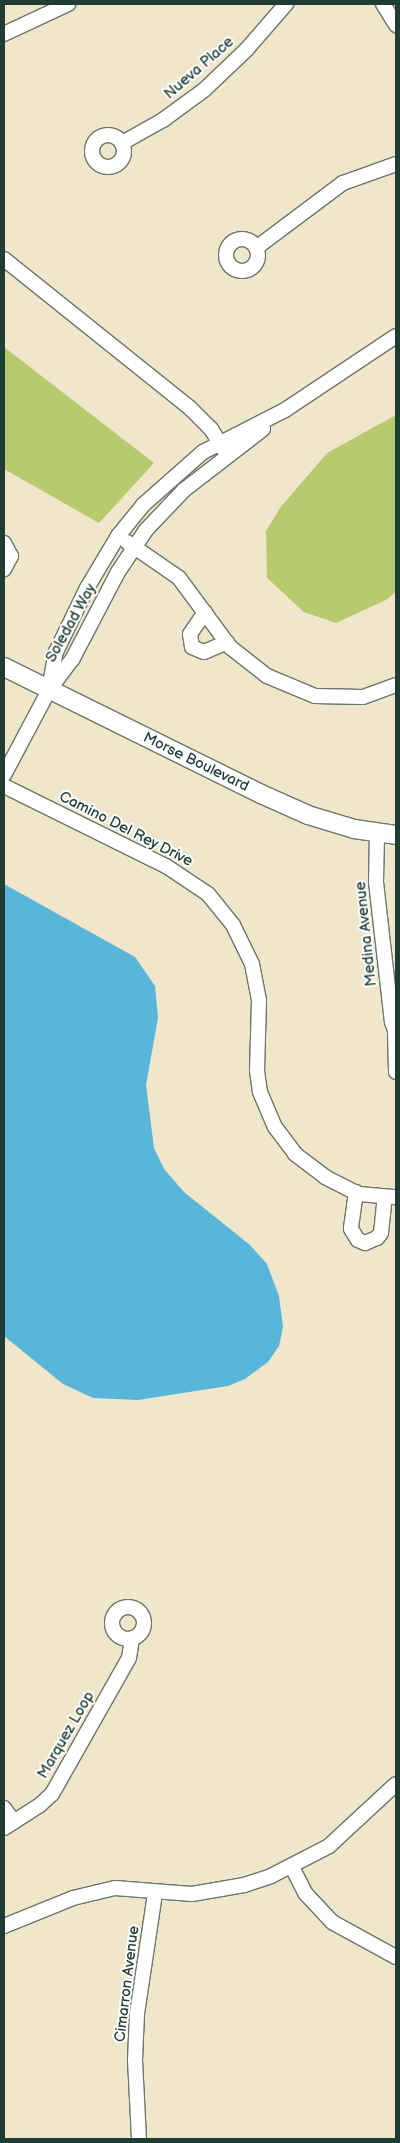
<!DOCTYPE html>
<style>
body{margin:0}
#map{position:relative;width:400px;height:2143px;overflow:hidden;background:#f0e6cb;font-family:"Balsamiq Sans",sans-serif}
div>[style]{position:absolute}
.green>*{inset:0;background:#b8ca6e}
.water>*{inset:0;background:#5ab6d8}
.roads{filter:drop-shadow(1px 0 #687869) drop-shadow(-1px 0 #687869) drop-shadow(0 1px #687869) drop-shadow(0 -1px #687869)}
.minor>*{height:14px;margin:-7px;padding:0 7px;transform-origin:7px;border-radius:7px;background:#fff}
.minor>.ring{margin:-7px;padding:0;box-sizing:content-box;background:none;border:14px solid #fff;border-radius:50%}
.tertiary>*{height:18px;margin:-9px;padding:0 9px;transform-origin:9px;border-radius:9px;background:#fff}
span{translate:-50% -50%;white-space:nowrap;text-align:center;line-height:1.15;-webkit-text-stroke:4px #fff;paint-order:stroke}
.street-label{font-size:15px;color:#1f3d34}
.frame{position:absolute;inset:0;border:5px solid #1f3d34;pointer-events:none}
</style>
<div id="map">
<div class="green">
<div style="clip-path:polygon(4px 347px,154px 463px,99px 523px,4px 469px)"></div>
<div style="clip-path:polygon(396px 415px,396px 592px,386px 600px,336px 623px,304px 612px,267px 578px,266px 531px,280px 508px,327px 453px)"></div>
</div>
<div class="water">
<div style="clip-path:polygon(4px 884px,135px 957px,155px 986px,158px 1018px,146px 1085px,154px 1148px,164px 1169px,184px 1192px,250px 1245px,267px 1264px,279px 1296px,283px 1327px,279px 1346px,268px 1362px,245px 1379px,228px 1386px,138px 1400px,93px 1398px,63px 1384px,4px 1336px)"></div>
</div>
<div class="roads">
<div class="minor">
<div style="left:383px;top:4px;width:25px;rotate:58deg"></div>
<div style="left:4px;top:34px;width:71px;rotate:-25.1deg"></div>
<div class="ring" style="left:92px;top:135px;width:18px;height:18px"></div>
<div style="left:122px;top:143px;width:47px;rotate:-29.3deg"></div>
<div style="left:163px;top:120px;width:51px;rotate:-36.2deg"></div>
<div style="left:204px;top:90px;width:59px;rotate:-43.6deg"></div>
<div style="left:247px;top:49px;width:60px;rotate:-49.1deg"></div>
<div class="ring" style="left:226px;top:239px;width:18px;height:18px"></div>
<div style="left:256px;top:248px;width:109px;rotate:-36.8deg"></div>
<div style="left:343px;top:183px;width:56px;rotate:-19.7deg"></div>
<div style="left:4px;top:259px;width:238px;rotate:38.7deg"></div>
<div style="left:190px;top:408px;width:30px;rotate:45deg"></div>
<div style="left:211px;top:429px;width:26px;rotate:58deg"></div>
<div style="left:127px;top:542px;width:63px;rotate:34.7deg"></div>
<div style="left:179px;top:578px;width:86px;rotate:53.5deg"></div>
<div style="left:230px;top:647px;width:47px;rotate:38.1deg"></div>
<div style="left:267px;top:676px;width:52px;rotate:22.6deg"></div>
<div style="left:315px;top:696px;width:48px;rotate:1.2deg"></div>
<div style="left:363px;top:697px;width:35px;rotate:-20deg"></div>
<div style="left:4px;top:543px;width:15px;rotate:62deg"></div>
<div style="left:11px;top:556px;width:15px;rotate:118deg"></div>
<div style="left:205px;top:612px;width:27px;rotate:124deg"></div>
<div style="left:190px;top:634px;width:13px;rotate:81deg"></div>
<div style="left:192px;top:647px;width:13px;rotate:23deg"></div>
<div style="left:204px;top:652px;width:25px;rotate:-23deg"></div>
<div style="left:49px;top:690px;width:39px;rotate:-80deg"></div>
<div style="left:56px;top:652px;width:71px;rotate:-64.2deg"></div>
<div style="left:87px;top:588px;width:61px;rotate:-59.2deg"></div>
<div style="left:118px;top:536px;width:40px;rotate:-51deg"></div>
<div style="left:143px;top:505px;width:80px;rotate:-41.5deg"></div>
<div style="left:203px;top:452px;width:92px;rotate:-27.1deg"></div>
<div style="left:285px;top:410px;width:133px;rotate:-33.7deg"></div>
<div style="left:4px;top:775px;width:96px;rotate:-62.1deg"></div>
<div style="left:49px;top:690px;width:38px;rotate:-53deg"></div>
<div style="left:72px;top:660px;width:99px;rotate:-62.4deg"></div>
<div style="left:118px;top:572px;width:50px;rotate:-56.3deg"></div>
<div style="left:146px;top:530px;width:55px;rotate:-46.5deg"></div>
<div style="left:184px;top:490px;width:100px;rotate:-37.7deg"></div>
<div style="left:4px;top:786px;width:181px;rotate:26.3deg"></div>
<div style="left:166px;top:866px;width:50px;rotate:33.7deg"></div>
<div style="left:208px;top:894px;width:40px;rotate:51deg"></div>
<div style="left:233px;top:925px;width:43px;rotate:64deg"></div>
<div style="left:252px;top:964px;width:37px;rotate:79deg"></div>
<div style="left:259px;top:1000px;width:71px;rotate:91.6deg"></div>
<div style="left:257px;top:1071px;width:21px;rotate:82deg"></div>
<div style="left:260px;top:1092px;width:38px;rotate:67deg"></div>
<div style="left:275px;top:1127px;width:34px;rotate:53deg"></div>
<div style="left:295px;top:1154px;width:38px;rotate:37deg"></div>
<div style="left:325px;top:1177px;width:38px;rotate:27deg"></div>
<div style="left:359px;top:1194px;width:37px;rotate:5deg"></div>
<div style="left:377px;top:834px;width:48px;rotate:91.2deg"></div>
<div style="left:376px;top:882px;width:141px;rotate:83.5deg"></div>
<div style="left:392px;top:1022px;width:12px;rotate:70deg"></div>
<div style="left:395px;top:1031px;width:41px;rotate:88.6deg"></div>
<div style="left:356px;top:1192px;width:37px;rotate:98deg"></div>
<div style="left:351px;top:1229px;width:13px;rotate:58deg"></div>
<div style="left:358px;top:1240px;width:8px;rotate:23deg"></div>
<div style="left:365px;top:1243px;width:13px;rotate:-23deg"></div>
<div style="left:377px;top:1238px;width:6px;rotate:-51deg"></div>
<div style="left:381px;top:1233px;width:36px;rotate:-84deg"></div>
<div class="ring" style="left:112px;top:1607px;width:18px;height:18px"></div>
<div style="left:4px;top:1808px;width:17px;rotate:54deg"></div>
<div style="left:4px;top:1828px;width:43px;rotate:-32.6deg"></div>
<div style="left:40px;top:1805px;width:16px;rotate:-43deg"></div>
<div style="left:52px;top:1794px;width:156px;rotate:-60.5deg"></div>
<div style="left:129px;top:1658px;width:20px;rotate:-81deg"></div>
<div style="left:292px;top:1867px;width:30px;rotate:63deg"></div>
<div style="left:306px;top:1894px;width:38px;rotate:47deg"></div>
<div style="left:332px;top:1922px;width:73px;rotate:28.7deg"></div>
<div style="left:4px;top:1926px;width:74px;rotate:-22.1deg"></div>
<div style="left:73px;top:1898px;width:43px;rotate:-13.4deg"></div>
<div style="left:115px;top:1888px;width:77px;rotate:4.5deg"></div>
<div style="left:192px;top:1894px;width:53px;rotate:-9.8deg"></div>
<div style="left:244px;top:1885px;width:28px;rotate:-18deg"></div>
<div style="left:271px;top:1876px;width:65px;rotate:-27.3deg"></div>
<div style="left:329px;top:1846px;width:91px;rotate:-42.8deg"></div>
<div style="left:139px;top:2139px;width:79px;rotate:-92.9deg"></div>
<div style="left:135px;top:2060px;width:46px;rotate:-87.5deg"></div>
<div style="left:137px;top:2014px;width:122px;rotate:-81.5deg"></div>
</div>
<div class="tertiary">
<div style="left:4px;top:667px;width:287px;rotate:26.3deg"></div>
<div style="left:261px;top:794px;width:51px;rotate:24.1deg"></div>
<div style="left:308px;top:815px;width:48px;rotate:16.9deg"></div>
<div style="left:354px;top:829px;width:42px;rotate:8.1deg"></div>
</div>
</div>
<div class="street-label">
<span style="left:199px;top:68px;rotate:-41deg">Nueva Place</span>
<span style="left:71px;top:623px;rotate:-61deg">Soledad Way</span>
<span style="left:196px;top:762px;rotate:26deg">Morse Boulevard</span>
<span style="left:126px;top:829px;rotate:27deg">Camino Del Rey Drive</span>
<span style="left:366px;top:934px;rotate:-96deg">Medina Avenue</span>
<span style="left:66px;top:1735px;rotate:-60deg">Marquez Loop</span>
<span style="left:127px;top:1984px;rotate:-83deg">Cimarron Avenue</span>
</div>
<div class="frame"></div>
</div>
